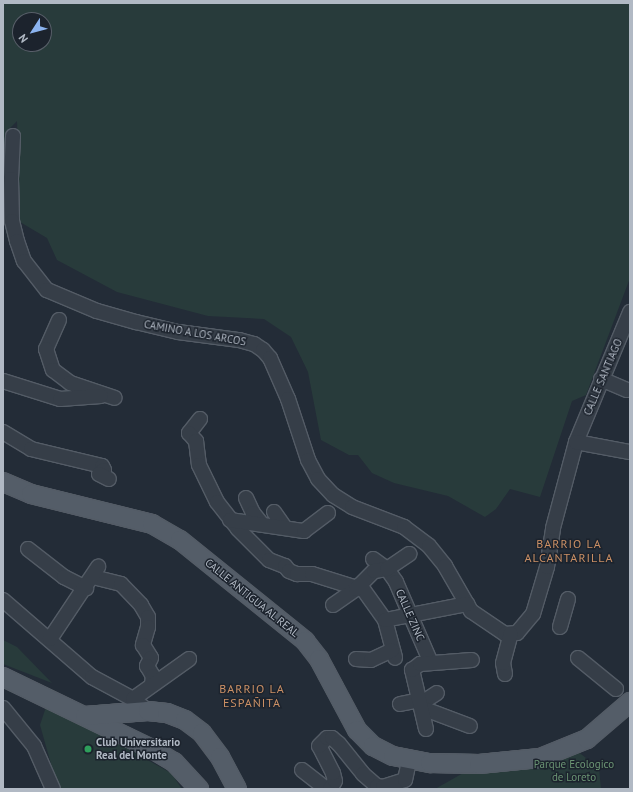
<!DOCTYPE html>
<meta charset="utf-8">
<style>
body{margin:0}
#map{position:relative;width:633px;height:792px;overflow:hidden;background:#232c37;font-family:"PT Sans",sans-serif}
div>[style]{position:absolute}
.green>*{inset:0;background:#283b3b}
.roads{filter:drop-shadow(1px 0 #545c66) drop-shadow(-1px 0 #545c66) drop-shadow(0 1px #545c66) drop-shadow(0 -1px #545c66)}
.minor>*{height:14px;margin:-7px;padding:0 7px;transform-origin:7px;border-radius:7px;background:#363e48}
.major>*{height:18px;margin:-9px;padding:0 9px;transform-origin:9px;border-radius:9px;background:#545d68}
.dots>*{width:11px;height:11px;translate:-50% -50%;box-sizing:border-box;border:2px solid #1c232d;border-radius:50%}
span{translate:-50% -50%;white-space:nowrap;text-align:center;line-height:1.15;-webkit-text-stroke:3px #1c232d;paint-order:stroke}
.street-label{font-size:11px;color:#b1b9c4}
.poi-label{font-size:11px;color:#b1b9c4;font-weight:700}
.left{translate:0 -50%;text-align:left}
.park-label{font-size:11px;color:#6a9373}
.neighbourhood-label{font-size:12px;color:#cb9065;letter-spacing:1px}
.frame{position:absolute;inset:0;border:4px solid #b1b9c4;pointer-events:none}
.north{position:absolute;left:12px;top:12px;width:40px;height:40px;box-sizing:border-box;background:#1c232d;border:1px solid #585f69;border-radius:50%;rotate:234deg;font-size:11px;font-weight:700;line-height:16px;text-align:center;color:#b1b9c4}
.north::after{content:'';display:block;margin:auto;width:14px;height:18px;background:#8bb3ef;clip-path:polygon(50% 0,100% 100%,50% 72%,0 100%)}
</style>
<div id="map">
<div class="green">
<div style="clip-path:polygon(evenodd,3px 3px,630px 3px,630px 278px,586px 395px,572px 401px,540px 497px,510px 489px,496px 509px,485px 517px,448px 496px,394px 483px,372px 473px,358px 455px,349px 455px,321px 440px,308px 372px,291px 337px,264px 319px,208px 316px,117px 292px,57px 260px,47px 238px,20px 222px,17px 121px,10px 128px,3px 167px,3px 3px,20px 20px,44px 20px,44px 44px,20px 44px,20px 20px)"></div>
<div style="clip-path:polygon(3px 640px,17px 647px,52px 683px,3px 664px)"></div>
<div style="clip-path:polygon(47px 704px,171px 773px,182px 789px,58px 789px,40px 725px)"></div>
<div style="clip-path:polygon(577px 751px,599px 768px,601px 789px,435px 789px,465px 772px)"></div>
</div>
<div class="roads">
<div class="minor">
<div style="left:13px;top:136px;width:43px;rotate:92.7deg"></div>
<div style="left:11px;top:179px;width:42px;rotate:88.6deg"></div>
<div style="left:12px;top:221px;width:21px;rotate:76deg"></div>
<div style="left:17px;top:241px;width:21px;rotate:71deg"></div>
<div style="left:24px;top:261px;width:37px;rotate:52deg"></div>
<div style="left:47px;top:290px;width:54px;rotate:22.8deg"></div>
<div style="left:97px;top:311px;width:41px;rotate:15.8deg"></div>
<div style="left:136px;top:322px;width:43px;rotate:13.4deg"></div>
<div style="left:178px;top:332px;width:62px;rotate:7.5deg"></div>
<div style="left:239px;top:340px;width:16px;rotate:15deg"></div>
<div style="left:254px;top:344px;width:11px;rotate:34deg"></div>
<div style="left:263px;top:350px;width:11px;rotate:49deg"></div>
<div style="left:270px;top:358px;width:45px;rotate:66.3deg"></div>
<div style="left:288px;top:399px;width:64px;rotate:71.8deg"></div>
<div style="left:308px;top:460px;width:21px;rotate:62deg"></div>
<div style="left:318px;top:479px;width:22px;rotate:47deg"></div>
<div style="left:333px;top:495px;width:22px;rotate:32deg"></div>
<div style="left:352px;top:507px;width:56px;rotate:21deg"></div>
<div style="left:404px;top:527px;width:31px;rotate:37deg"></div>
<div style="left:429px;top:546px;width:26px;rotate:51deg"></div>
<div style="left:445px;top:566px;width:52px;rotate:60deg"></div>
<div style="left:471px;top:611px;width:41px;rotate:34.1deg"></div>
<div style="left:505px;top:634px;width:12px;rotate:-5deg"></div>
<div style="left:517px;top:633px;width:25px;rotate:-50deg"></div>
<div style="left:533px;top:614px;width:49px;rotate:-73.4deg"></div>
<div style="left:547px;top:567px;width:39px;rotate:-81deg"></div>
<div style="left:553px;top:528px;width:89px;rotate:-75deg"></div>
<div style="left:576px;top:442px;width:141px;rotate:-67.4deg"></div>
<div style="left:59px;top:320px;width:32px;rotate:114deg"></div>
<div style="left:46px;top:349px;width:22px;rotate:72deg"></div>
<div style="left:53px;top:370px;width:21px;rotate:37deg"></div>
<div style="left:70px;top:383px;width:47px;rotate:18.4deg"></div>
<div style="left:601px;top:379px;width:28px;rotate:23deg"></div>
<div style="left:3px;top:381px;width:60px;rotate:17.5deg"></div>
<div style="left:60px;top:399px;width:41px;rotate:-4.2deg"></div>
<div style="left:200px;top:419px;width:18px;rotate:128deg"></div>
<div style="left:189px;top:433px;width:11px;rotate:49deg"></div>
<div style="left:196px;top:441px;width:24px;rotate:83deg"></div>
<div style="left:199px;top:465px;width:41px;rotate:64.1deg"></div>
<div style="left:217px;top:502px;width:34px;rotate:52deg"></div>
<div style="left:238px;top:529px;width:44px;rotate:45deg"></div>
<div style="left:269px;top:560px;width:17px;rotate:21deg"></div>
<div style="left:285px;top:566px;width:6px;rotate:51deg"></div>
<div style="left:289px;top:571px;width:9px;rotate:21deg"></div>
<div style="left:297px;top:574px;width:15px"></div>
<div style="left:312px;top:574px;width:47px;rotate:17.3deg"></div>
<div style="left:3px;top:432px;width:33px;rotate:31deg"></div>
<div style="left:31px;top:449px;width:73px;rotate:13.5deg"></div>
<div style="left:102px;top:466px;width:4px;rotate:63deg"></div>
<div style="left:104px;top:470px;width:6px;rotate:141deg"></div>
<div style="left:99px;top:474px;width:11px;rotate:27deg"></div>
<div style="left:576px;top:442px;width:55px;rotate:10.5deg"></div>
<div style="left:246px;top:498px;width:17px;rotate:65deg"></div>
<div style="left:253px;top:513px;width:13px;rotate:51deg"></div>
<div style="left:274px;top:512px;width:19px;rotate:55deg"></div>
<div style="left:230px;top:520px;width:75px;rotate:8.5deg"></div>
<div style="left:304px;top:531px;width:30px;rotate:-37deg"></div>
<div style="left:28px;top:549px;width:46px;rotate:37.9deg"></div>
<div style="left:64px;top:577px;width:25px;rotate:27deg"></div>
<div style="left:373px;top:559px;width:17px;rotate:36deg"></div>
<div style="left:387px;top:569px;width:16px;rotate:55deg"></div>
<div style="left:396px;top:582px;width:88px;rotate:66.6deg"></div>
<div style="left:93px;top:577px;width:29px;rotate:14deg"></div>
<div style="left:121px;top:584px;width:29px;rotate:46deg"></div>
<div style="left:141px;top:605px;width:14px;rotate:60deg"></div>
<div style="left:148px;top:617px;width:10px;rotate:90deg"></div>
<div style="left:148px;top:627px;width:19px;rotate:106deg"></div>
<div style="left:143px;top:645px;width:15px;rotate:58deg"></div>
<div style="left:151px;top:658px;width:9px;rotate:117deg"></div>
<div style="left:147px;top:666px;width:12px;rotate:59deg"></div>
<div style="left:153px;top:676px;width:8px;rotate:97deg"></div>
<div style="left:360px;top:585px;width:43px;rotate:54.5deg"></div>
<div style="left:385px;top:620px;width:39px;rotate:75deg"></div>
<div style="left:3px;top:600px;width:118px;rotate:40.9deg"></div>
<div style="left:92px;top:677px;width:47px;rotate:28.2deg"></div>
<div style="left:133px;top:699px;width:19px;rotate:39deg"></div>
<div style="left:333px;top:605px;width:28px;rotate:-35deg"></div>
<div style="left:356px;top:589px;width:25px;rotate:-45deg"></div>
<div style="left:374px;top:571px;width:13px;rotate:-9deg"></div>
<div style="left:387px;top:569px;width:27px;rotate:-34deg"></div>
<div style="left:385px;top:620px;width:84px;rotate:-11deg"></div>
<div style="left:560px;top:627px;width:29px;rotate:-74deg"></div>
<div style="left:50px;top:639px;width:87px;rotate:-56.3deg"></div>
<div style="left:578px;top:658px;width:49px;rotate:39.2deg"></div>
<div style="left:356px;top:659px;width:15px;rotate:4deg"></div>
<div style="left:371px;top:660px;width:23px;rotate:-25deg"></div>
<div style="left:505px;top:674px;width:11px;rotate:-100deg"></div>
<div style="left:503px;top:663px;width:30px;rotate:-75deg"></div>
<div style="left:133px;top:699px;width:69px;rotate:-35.5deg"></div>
<div style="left:400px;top:704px;width:20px;rotate:-11deg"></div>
<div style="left:420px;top:704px;width:20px;rotate:-33deg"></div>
<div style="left:3px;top:708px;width:49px;rotate:50.8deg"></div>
<div style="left:34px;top:746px;width:47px;rotate:66.2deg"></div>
<div style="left:422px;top:708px;width:51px;rotate:20.6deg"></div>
<div style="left:426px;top:729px;width:61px;rotate:-103.3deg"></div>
<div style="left:412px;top:670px;width:10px;rotate:-37deg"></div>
<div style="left:420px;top:664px;width:52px;rotate:-4.4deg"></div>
<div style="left:302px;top:770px;width:31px;rotate:38deg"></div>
<div style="left:330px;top:789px;width:9px;rotate:-58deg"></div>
<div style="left:335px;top:781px;width:8px;rotate:-104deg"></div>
<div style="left:333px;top:773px;width:30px;rotate:-117deg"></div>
<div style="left:319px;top:746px;width:11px;rotate:-45deg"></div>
<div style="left:327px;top:738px;width:5px"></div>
<div style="left:332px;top:738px;width:9px;rotate:41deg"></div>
<div style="left:339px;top:744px;width:38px;rotate:51deg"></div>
<div style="left:363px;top:774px;width:18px;rotate:41deg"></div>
<div style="left:377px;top:786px;width:6px;rotate:9deg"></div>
<div style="left:383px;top:787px;width:23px;rotate:-18deg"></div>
<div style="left:405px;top:780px;width:19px;rotate:-78deg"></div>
</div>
<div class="major">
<div style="left:3px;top:482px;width:30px;rotate:23deg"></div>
<div style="left:31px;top:494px;width:125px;rotate:13.9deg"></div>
<div style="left:152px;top:524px;width:32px;rotate:30deg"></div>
<div style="left:180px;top:540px;width:161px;rotate:38.9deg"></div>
<div style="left:305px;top:641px;width:23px;rotate:52deg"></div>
<div style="left:319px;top:659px;width:81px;rotate:61.8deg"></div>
<div style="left:357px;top:730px;width:23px;rotate:45deg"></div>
<div style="left:373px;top:746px;width:22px;rotate:27deg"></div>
<div style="left:393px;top:756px;width:38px;rotate:11deg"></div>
<div style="left:430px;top:763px;width:49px;rotate:1.2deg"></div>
<div style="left:479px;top:764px;width:61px;rotate:-5.6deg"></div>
<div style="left:540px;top:758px;width:51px;rotate:-22deg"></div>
<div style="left:587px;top:739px;width:57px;rotate:-40.7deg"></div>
<div style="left:3px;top:677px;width:165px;rotate:25.8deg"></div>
<div style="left:152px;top:749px;width:26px;rotate:31deg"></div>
<div style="left:174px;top:762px;width:37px;rotate:47deg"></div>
<div style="left:85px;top:716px;width:63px;rotate:-4.5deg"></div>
<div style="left:148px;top:711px;width:19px;rotate:6deg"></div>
<div style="left:167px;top:713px;width:19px;rotate:21deg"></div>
<div style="left:185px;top:720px;width:21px;rotate:37deg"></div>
<div style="left:202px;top:733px;width:30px;rotate:53deg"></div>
<div style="left:220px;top:757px;width:36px;rotate:62deg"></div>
</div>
</div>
<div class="dots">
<div style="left:88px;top:749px;background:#2e9e5b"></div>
</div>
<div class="street-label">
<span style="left:195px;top:333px;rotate:10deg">CAMINO A LOS ARCOS</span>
<span style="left:603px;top:377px;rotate:-67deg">CALLE SANTIAGO</span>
<span style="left:252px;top:598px;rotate:39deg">CALLE ANTIGUA AL REAL</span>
<span style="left:410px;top:615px;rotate:66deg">CALLE ZINC</span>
</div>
<div class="poi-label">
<span class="left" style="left:96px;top:749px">Club Universitario<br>Real del Monte</span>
</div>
<div class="park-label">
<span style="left:574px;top:771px">Parque Ecologico<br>de Loreto</span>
</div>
<div class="neighbourhood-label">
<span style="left:569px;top:551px">BARRIO LA<br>ALCANTARILLA</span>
<span style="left:252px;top:696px">BARRIO LA<br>ESPAÑITA</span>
</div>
<div class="frame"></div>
<div class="north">N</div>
</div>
